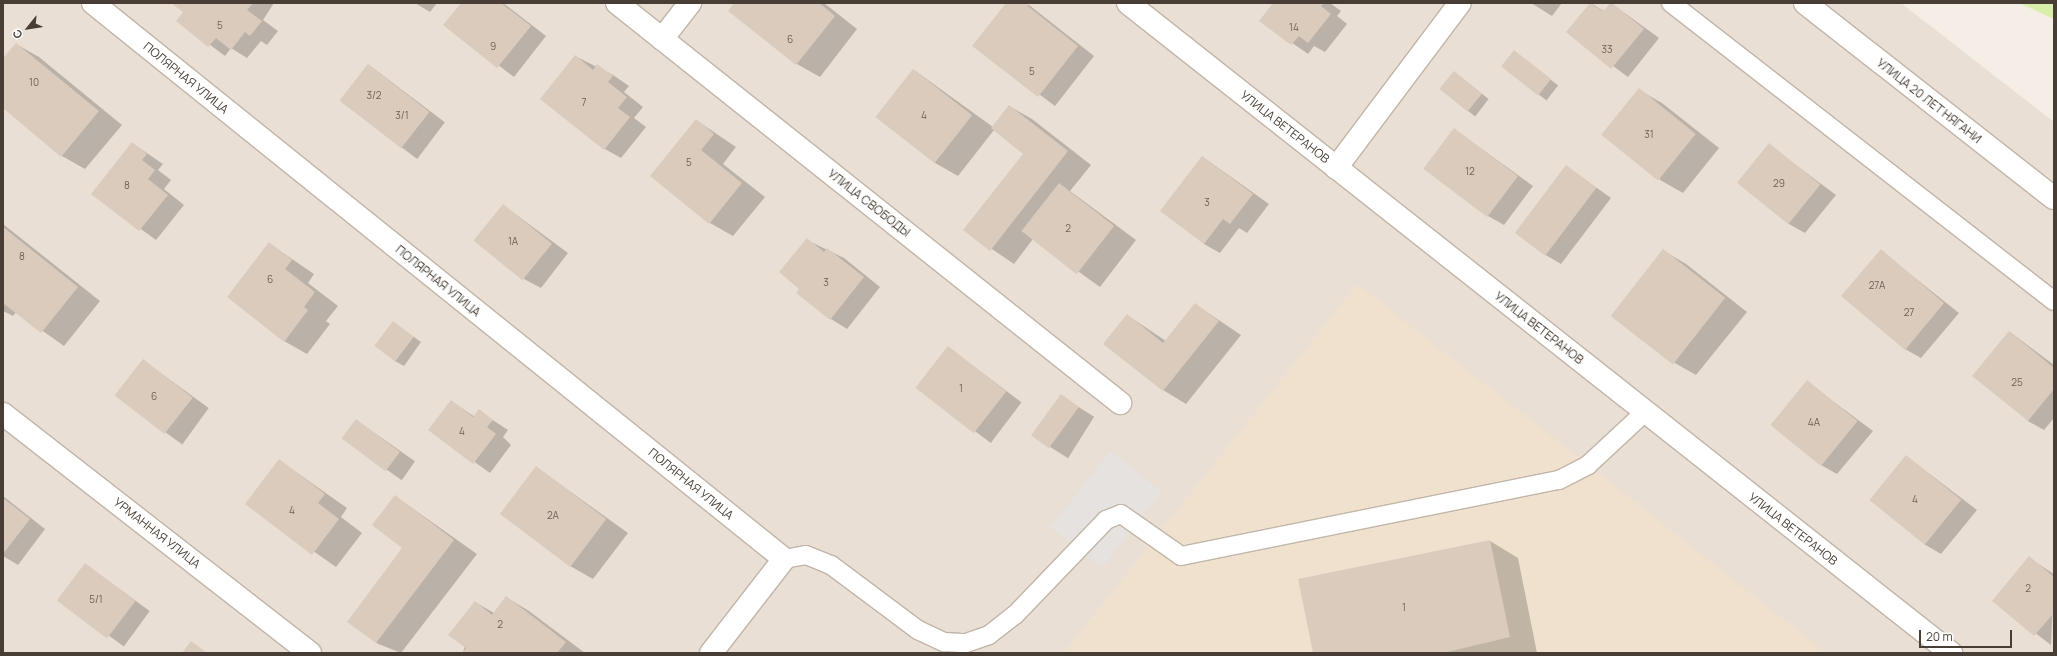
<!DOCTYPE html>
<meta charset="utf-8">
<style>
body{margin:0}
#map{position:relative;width:2057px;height:656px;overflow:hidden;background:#f5eee6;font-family:Manrope,sans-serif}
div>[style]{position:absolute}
.residential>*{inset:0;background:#e9dfd4}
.education>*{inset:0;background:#f0e1cf}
.green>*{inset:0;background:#d9eeab}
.parking>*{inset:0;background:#e5e2df;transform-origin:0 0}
.shadow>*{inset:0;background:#0003;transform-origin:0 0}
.building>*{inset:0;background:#dbcbbd;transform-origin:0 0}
.roads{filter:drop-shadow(1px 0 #c2b5a8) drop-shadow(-1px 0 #c2b5a8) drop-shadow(0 1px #c2b5a8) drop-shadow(0 -1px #c2b5a8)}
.service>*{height:18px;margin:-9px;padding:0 9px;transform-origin:9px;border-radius:9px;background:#fff}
.minor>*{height:22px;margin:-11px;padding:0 11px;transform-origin:11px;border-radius:11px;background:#fff}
span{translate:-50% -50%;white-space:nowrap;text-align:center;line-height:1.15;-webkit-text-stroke:3.5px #fff;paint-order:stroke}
.number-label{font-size:10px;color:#6e6157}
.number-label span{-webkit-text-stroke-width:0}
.street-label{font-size:12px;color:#493e35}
.frame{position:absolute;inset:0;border:4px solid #493e35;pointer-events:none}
.north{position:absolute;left:8px;top:8px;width:40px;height:40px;-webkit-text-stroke:3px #fff;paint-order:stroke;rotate:240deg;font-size:11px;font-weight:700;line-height:16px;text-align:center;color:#493e35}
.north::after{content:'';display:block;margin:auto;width:14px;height:18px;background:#493e35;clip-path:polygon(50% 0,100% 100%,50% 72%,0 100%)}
.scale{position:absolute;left:1919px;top:630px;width:93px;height:18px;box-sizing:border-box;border:2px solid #493e35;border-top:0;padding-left:5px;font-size:12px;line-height:14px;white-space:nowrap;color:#493e35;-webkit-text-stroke:3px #fff;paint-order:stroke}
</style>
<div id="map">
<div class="residential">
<div style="clip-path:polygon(3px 3px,1901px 3px,2054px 122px,2054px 653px,3px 653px)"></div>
</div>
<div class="education">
<div style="clip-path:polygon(1357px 284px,1588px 465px,1826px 653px,1063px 653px)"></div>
</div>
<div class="green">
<div style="clip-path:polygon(2019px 3px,2054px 3px,2054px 19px)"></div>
</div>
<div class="parking">
<div style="left:1110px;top:451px;width:66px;height:97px;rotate:38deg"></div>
</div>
<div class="shadow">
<div style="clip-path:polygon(173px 3px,274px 3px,263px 20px,278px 31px,267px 45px,261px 41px,247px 58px,231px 48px,225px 56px,178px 21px,184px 12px)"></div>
<div style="clip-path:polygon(415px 3px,437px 3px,430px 12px)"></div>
<div style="clip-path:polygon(462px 3px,503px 3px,546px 36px,514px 77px,445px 25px)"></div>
<div style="clip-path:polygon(736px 3px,824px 3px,857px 29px,820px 77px,797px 64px)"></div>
<div style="clip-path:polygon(1007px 3px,1029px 5px,1094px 56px,1055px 106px,974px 46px)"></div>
<div style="clip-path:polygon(1274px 3px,1330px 3px,1341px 11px,1337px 16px,1347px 24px,1325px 52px,1314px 46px,1308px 54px,1261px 21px)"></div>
<div style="clip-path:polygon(1531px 3px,1562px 3px,1552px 16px)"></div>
<div style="clip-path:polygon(1591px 3px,1604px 11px,1611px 3px,1659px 38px,1628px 77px,1567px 32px)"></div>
<div style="clip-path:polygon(16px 44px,39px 57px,122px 125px,85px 169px,62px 156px,3px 107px,3px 60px)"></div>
<div style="left:1514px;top:51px;width:56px;height:19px;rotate:38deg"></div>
<div style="clip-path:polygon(575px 56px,613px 75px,629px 86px,624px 92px,643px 107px,634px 118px,646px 127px,621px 158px,605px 149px)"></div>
<div style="left:369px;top:65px;width:95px;height:46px;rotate:37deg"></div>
<div style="clip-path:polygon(914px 70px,993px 127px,1009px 106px,1032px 119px,1091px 165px,1070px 191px,1136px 240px,1100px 287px,1033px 239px,1014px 264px,964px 230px,1024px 154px,994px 130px,958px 176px,935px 163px)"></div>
<div style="left:1454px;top:72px;width:44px;height:22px;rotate:38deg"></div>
<div style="clip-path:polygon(1639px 90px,1662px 103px,1719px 148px,1683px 193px,1660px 180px)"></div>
<div style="clip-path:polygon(696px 120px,736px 147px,723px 164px,765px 197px,733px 236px,710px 223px,652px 176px)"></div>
<div style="clip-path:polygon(1454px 129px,1533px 186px,1504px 225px,1488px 216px)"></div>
<div style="clip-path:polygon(132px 143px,163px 164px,158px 170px,171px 180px,164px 189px,184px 205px,156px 240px,93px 194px)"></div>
<div style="clip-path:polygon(1769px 145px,1836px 195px,1805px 233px,1789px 224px)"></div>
<div style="clip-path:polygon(1203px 157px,1269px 204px,1247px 233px,1239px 228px,1220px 253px,1204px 244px)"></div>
<div style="clip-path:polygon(1566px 166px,1611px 198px,1561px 264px,1544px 254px)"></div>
<div style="clip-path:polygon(503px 205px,568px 253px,541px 288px,524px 279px)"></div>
<div style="clip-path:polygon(3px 224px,100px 301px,64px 346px,16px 312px,13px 316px,3px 311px)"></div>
<div style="clip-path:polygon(807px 240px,844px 258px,880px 287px,847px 329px,831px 319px,801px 288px)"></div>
<div style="clip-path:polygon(270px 244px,314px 274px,308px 283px,338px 306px,326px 321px,330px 324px,307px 354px,284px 341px)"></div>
<div style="clip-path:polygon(1664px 251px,1686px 264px,1747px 312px,1696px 375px,1673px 362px)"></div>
<div style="clip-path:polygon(1881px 251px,1959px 313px,1921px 358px,1905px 349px)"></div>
<div style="clip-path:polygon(1195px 304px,1241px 335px,1186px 404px,1163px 390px,1127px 315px,1166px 341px)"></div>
<div style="clip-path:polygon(394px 323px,421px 342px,404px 366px,395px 361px)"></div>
<div style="clip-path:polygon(2010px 332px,2054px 365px,2054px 418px,2044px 430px,2028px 421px)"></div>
<div style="left:948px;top:347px;width:92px;height:51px;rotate:37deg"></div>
<div style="left:144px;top:361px;width:80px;height:45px;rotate:36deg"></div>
<div style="clip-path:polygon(1807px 382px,1873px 431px,1837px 474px,1821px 465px)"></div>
<div style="left:1061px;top:396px;width:39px;height:49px;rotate:32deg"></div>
<div style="clip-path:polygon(451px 401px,475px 417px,479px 411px,508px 430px,503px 437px,511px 445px,490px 473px,430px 430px)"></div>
<div style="left:356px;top:420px;width:72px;height:23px;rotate:35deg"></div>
<div style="clip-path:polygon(1906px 456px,1977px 510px,1941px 554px,1924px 544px)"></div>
<div style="clip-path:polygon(279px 460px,347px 508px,341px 517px,362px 533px,336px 567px,246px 504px)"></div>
<div style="clip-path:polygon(536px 467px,628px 533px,593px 579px,570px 566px)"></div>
<div style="clip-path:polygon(3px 496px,45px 529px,18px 565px,3px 556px)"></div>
<div style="clip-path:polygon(395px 496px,477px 554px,401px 653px,376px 643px,404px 548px)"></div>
<div style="clip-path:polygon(1490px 541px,1518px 558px,1537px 653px,1315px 653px)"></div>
<div style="clip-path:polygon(2029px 558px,2054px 574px,2051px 645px,1993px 601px)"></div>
<div style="left:85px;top:564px;width:80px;height:44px;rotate:36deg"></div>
<div style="clip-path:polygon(506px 597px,529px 611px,585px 653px,463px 653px,475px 602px,494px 613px)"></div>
</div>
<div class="building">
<div style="clip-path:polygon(171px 3px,253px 3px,247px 10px,262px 21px,250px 36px,245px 32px,231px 50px,216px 38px,208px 47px,176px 21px,183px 12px)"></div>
<div style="clip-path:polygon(461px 3px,501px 3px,531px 26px,497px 68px,443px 25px)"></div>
<div style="clip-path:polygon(734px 3px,819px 3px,835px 16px,796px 65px,728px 11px)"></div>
<div style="clip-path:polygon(1006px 3px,1024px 3px,1078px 46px,1038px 97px,972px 46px)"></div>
<div style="clip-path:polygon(1273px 3px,1324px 3px,1321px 6px,1331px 14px,1308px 43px,1299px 36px,1291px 45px,1259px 21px)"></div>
<div style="clip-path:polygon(1590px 3px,1603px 11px,1612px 3px,1644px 29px,1611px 69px,1566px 32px)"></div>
<div style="clip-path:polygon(16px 43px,99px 111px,61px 157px,3px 108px,3px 58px)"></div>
<div style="left:1514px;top:50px;width:47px;height:21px;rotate:38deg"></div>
<div style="clip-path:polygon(575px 55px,593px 70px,597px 64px,613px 76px,608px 82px,627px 97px,618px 108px,630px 117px,604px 150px,540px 99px)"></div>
<div style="left:368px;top:64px;width:78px;height:46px;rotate:38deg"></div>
<div style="left:913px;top:69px;width:75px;height:61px;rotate:38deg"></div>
<div style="left:1454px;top:71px;width:36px;height:23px;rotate:39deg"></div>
<div style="left:1639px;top:88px;width:73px;height:60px;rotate:39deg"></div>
<div style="clip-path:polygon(1009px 105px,1068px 151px,990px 251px,963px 230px,1023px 154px,991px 128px)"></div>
<div style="clip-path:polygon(696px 119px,714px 134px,701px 150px,742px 183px,709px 224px,650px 176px)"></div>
<div style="left:1454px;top:128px;width:80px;height:51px;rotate:37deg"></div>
<div style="clip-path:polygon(132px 142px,147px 154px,142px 160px,155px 170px,148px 179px,168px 195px,139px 231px,91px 194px)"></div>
<div style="left:1769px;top:143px;width:66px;height:51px;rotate:39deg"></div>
<div style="clip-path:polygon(1202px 156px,1253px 194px,1230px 224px,1223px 219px,1204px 244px,1160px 211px)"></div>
<div style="left:1566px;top:165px;width:38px;height:85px;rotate:37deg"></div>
<div style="left:1059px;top:183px;width:70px;height:61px;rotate:38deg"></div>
<div style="left:503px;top:204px;width:63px;height:47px;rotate:39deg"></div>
<div style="clip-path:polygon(3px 227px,78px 287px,41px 333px,3px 303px)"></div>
<div style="clip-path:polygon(807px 238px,824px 252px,827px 248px,864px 277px,830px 320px,796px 293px,799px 289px,779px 272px)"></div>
<div style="clip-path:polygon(269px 242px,292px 260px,285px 269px,315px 292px,304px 307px,308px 310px,284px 342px,227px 297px)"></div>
<div style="left:1663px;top:249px;width:79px;height:85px;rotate:38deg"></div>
<div style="clip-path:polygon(1881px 249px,1944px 303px,1905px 350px,1873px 323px,1882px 312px,1873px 323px,1841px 296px)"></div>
<div style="clip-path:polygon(1195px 303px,1219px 321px,1163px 391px,1103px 344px,1127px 314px,1163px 343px)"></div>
<div style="left:393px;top:321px;width:26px;height:31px;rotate:37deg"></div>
<div style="clip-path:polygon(2009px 331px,2054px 368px,2054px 389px,2028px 421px,1972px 376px)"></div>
<div style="left:948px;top:346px;width:74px;height:53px;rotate:38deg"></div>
<div style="left:143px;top:359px;width:63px;height:46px;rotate:38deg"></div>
<div style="left:1807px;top:380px;width:65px;height:58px;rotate:39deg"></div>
<div style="left:1061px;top:394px;width:22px;height:51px;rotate:36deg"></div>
<div style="clip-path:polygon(451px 400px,473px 417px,479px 409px,493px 420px,487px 427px,496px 434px,473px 464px,428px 430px)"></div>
<div style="left:356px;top:419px;width:55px;height:24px;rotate:37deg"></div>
<div style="left:1906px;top:455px;width:71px;height:58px;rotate:39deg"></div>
<div style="clip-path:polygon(279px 459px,325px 494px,318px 503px,339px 519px,312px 555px,245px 504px)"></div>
<div style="left:536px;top:466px;width:88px;height:60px;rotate:37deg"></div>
<div style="clip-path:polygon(395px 495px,454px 540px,376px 643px,347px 622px,402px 548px,372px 525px)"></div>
<div style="clip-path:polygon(3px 498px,30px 519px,3px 554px)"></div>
<div style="clip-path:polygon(1490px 540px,1510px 637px,1443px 653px,1313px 653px,1298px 579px)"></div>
<div style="clip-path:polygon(2029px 556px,2054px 577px,2054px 613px,2034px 636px,1992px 601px)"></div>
<div style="left:85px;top:563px;width:63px;height:47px;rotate:37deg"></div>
<div style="clip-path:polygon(506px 596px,566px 642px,557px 653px,462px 653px,466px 648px,448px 635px,475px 601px,492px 615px)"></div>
<div style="clip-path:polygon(191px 641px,207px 653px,182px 653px)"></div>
</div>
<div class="roads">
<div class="service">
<div style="left:1671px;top:3px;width:485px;rotate:37.9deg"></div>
<div style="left:784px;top:559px;width:22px;rotate:-10deg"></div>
<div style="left:806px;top:555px;width:27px;rotate:22deg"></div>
<div style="left:831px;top:565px;width:109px;rotate:36.8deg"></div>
<div style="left:918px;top:630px;width:29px;rotate:25deg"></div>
<div style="left:944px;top:642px;width:22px;rotate:3deg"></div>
<div style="left:966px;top:643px;width:24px;rotate:-19deg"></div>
<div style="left:989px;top:635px;width:33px;rotate:-38deg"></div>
<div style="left:1015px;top:615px;width:132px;rotate:-46.2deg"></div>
<div style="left:1106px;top:520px;width:16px;rotate:-22deg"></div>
<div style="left:1121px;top:514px;width:73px;rotate:35deg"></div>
<div style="left:1181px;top:556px;width:386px;rotate:-11.4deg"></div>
<div style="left:1559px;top:480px;width:33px;rotate:-27deg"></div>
<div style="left:1588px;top:465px;width:78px;rotate:-42.9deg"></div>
</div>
<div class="minor">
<div style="left:93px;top:3px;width:887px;rotate:38.82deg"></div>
<div style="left:784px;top:559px;width:119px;rotate:127.8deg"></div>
<div style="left:617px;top:3px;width:643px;rotate:38.49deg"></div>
<div style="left:1128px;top:3px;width:1049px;rotate:38.3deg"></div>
<div style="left:1805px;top:3px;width:316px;rotate:38.1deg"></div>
<div style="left:662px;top:39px;width:46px;rotate:-52.1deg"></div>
<div style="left:1336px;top:168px;width:206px;rotate:-53.1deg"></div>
<div style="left:3px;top:414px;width:389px;rotate:37.9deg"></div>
</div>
</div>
<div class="number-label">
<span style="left:220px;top:26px">5</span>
<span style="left:1294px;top:28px">14</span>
<span style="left:790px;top:40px">6</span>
<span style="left:493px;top:47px">9</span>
<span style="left:1607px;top:50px">33</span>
<span style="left:1032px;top:72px">5</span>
<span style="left:34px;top:83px">10</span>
<span style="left:374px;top:96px">3/2</span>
<span style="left:584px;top:103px">7</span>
<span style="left:402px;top:116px">3/1</span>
<span style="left:924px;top:116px">4</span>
<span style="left:1649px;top:135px">31</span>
<span style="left:689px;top:163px">5</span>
<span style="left:1470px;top:172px">12</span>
<span style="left:1779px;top:184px">29</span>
<span style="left:127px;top:186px">8</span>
<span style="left:1207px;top:203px">3</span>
<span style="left:1068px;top:229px">2</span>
<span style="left:513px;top:242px">1А</span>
<span style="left:22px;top:257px">8</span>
<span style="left:270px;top:280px">6</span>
<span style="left:826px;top:283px">3</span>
<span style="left:1877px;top:286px">27А</span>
<span style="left:1909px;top:313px">27</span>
<span style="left:2017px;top:383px">25</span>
<span style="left:961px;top:389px">1</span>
<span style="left:154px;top:397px">6</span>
<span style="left:1814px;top:423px">4А</span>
<span style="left:462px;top:432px">4</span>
<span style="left:1915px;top:500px">4</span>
<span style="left:292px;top:511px">4</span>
<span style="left:553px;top:516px">2А</span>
<span style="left:2028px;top:589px">2</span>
<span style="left:96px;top:600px">5/1</span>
<span style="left:1404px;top:608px">1</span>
<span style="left:500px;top:625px">2</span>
</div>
<div class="street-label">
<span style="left:186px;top:78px;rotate:39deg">ПОЛЯРНАЯ УЛИЦА</span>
<span style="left:1929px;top:101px;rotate:38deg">УЛИЦА 20 ЛЕТ НЯГАНИ</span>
<span style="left:1285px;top:127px;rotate:38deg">УЛИЦА ВЕТЕРАНОВ</span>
<span style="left:869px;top:203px;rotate:38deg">УЛИЦА СВОБОДЫ</span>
<span style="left:438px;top:281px;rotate:39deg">ПОЛЯРНАЯ УЛИЦА</span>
<span style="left:1539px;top:328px;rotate:38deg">УЛИЦА ВЕТЕРАНОВ</span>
<span style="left:691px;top:484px;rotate:39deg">ПОЛЯРНАЯ УЛИЦА</span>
<span style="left:1793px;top:529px;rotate:38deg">УЛИЦА ВЕТЕРАНОВ</span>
<span style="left:157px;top:533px;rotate:38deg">УРМАННАЯ УЛИЦА</span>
</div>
<div class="frame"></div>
<div class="north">С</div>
<div class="scale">20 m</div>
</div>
